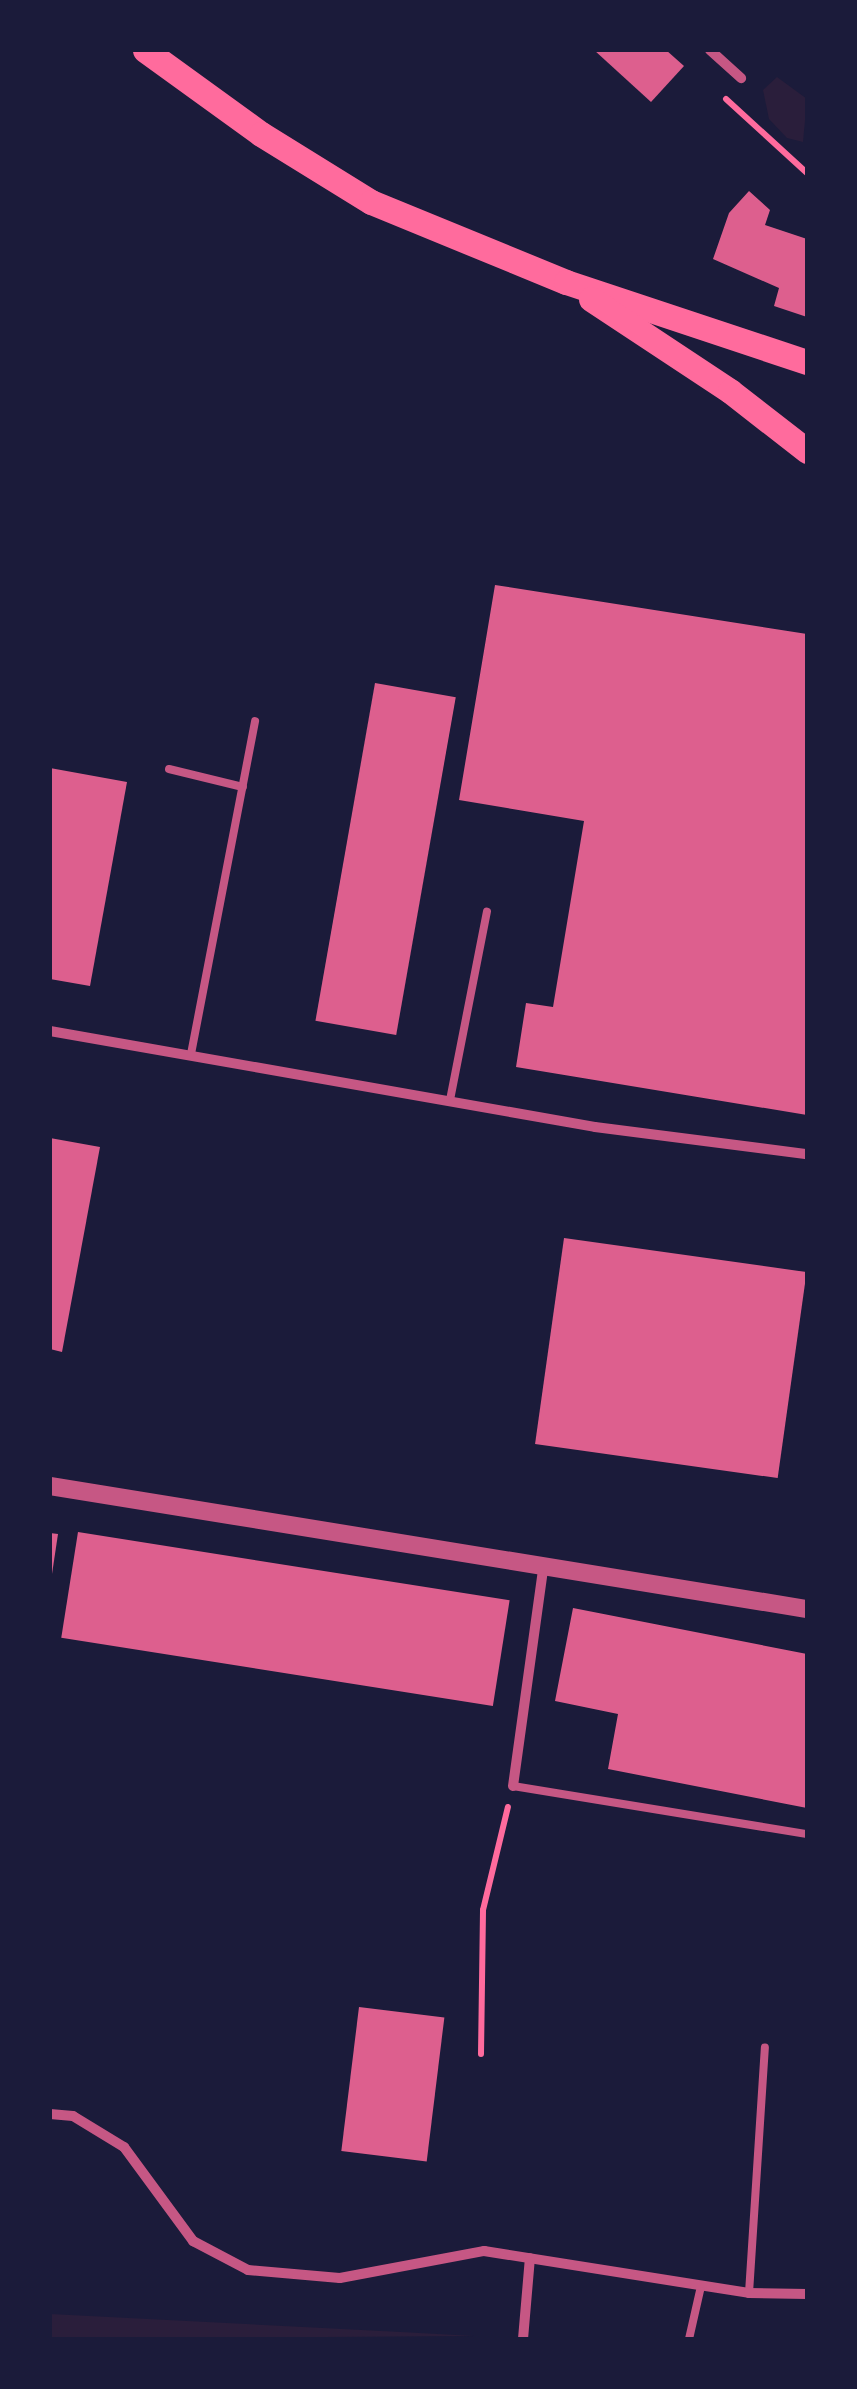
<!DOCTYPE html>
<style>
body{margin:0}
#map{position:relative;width:857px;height:2389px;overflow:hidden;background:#1b1b3a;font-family:Barlow,sans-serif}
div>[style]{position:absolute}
.green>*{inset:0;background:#2a1e3b}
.building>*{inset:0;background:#dd5f8e;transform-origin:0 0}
.path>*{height:6px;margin:-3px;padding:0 3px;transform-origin:3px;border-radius:3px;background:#ff6b9d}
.service>*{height:8px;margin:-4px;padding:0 4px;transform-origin:4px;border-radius:4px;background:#c65784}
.minor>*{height:10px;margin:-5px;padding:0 5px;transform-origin:5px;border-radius:5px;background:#c65784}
.tertiary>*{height:18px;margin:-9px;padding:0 9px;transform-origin:9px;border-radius:9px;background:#c65784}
.primary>*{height:25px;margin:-12.5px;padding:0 12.5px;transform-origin:12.5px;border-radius:12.5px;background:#ff6b9d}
span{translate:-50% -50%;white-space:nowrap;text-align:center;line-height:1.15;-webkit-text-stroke:8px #1b1b3a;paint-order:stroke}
.frame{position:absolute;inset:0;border:52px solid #1b1b3a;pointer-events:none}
</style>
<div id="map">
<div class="green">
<div style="clip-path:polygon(777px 77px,807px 99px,803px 142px,787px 138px,769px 119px,763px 90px)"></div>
<div style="clip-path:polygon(50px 2314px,401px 2332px,474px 2336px,50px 2339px)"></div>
</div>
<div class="building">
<div style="clip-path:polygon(594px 50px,666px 50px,684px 66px,651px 102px)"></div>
<div style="clip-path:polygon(749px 191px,770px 210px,765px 225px,807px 239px,807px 317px,774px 306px,779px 288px,713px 259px,729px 213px)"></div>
<div style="clip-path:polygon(495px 585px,807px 634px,807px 1115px,516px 1067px,526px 1003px,553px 1007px,584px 821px,459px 800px)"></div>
<div style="left:375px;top:683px;width:82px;height:343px;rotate:10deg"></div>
<div style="clip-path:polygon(50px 768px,127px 782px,90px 986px,50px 979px)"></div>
<div style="clip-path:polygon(50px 1138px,100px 1147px,62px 1352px,50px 1349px)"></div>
<div style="left:564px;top:1238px;width:245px;height:208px;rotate:8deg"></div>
<div style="left:78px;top:1532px;width:437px;height:107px;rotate:9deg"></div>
<div style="clip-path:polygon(50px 1533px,58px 1534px,52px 1574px,50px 1574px)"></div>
<div style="clip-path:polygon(573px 1608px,807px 1654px,807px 1808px,608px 1769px,618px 1714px,555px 1701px)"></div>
<div style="left:359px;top:2007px;width:86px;height:145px;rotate:7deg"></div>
</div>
<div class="path">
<div style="left:726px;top:99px;width:110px;rotate:42.4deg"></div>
<div style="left:481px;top:2054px;width:144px;rotate:-89.2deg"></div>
<div style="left:483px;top:1910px;width:106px;rotate:-76.4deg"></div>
</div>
<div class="service">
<div style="left:169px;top:769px;width:76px;rotate:13.7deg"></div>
<div style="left:191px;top:1054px;width:339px;rotate:-79.1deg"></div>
<div style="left:450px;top:1100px;width:192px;rotate:-78.9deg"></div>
<div style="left:513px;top:1786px;width:298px;rotate:9.3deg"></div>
<div style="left:749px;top:2293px;width:246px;rotate:-86.3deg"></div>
<div style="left:689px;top:2339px;width:54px;rotate:-77.2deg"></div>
</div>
<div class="minor">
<div style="left:710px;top:50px;width:42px;rotate:42.1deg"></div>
<div style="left:50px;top:1031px;width:553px;rotate:9.99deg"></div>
<div style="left:595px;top:1127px;width:214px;rotate:7.3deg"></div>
<div style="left:513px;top:1786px;width:219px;rotate:-82.1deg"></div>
<div style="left:50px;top:2114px;width:23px;rotate:5deg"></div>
<div style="left:73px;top:2116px;width:60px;rotate:31.3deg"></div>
<div style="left:124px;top:2147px;width:117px;rotate:53.7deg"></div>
<div style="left:193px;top:2241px;width:62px;rotate:27.8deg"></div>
<div style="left:248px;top:2270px;width:92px;rotate:5deg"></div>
<div style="left:340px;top:2278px;width:147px;rotate:-10.6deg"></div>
<div style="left:484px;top:2251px;width:268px;rotate:9deg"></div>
<div style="left:749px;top:2293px;width:58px;rotate:1deg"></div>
<div style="left:523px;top:2339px;width:81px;rotate:-85.1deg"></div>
</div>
<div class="tertiary">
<div style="left:50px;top:1486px;width:767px;rotate:9.23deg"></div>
</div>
<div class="primary">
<div style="left:145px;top:50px;width:143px;rotate:35.9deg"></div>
<div style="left:261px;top:134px;width:129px;rotate:31.7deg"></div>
<div style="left:371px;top:202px;width:211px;rotate:22.3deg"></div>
<div style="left:566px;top:282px;width:254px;rotate:18.4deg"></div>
<div style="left:591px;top:299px;width:167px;rotate:33.5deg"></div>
<div style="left:730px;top:391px;width:98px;rotate:37.9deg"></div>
</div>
<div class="frame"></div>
</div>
